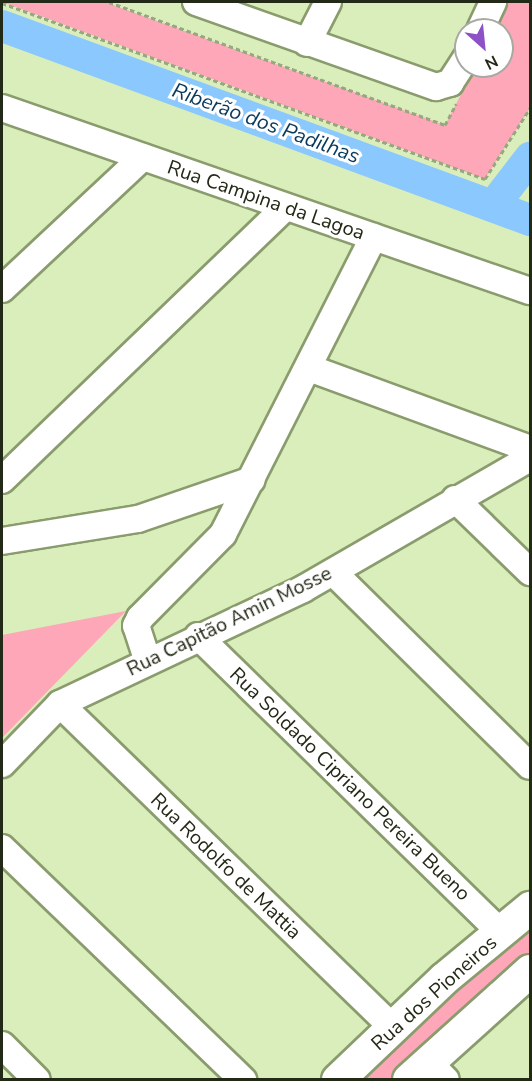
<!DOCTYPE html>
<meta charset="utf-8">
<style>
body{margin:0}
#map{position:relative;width:532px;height:1081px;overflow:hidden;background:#daeebc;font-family:"Nunito Sans",sans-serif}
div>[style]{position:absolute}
.green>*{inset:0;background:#fda7b9}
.river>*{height:32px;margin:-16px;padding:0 16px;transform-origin:16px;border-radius:16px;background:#8bc8fd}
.path>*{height:3px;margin-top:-1.5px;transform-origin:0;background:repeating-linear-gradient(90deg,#97a780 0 4.5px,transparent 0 7.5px)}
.roads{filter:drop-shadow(2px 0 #8a9c6d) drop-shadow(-2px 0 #8a9c6d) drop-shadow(0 2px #8a9c6d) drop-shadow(0 -2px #8a9c6d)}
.minor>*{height:26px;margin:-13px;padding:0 13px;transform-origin:13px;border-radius:13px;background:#fff}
.major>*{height:32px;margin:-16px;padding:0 16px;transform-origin:16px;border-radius:16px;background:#fff}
span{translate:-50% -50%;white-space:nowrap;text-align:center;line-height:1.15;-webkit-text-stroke:6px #fff;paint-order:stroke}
.street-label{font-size:20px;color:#222916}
.water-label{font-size:21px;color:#09395b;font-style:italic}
.frame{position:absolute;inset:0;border:3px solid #222916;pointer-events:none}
.north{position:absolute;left:454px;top:18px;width:60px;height:60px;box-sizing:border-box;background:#fff;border:2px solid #a7a9a2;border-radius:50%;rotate:153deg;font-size:16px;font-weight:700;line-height:24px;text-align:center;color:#222916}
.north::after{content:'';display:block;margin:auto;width:21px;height:27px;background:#8e50c6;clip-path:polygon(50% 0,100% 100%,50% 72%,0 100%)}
</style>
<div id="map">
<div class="green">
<div style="clip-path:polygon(2px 2px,105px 2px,445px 125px,476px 66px,502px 66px,502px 30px,495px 30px,509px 2px,530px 2px,530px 108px,485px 179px)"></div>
<div style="clip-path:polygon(126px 611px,2px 738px,2px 635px)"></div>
<div style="clip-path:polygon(530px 922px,530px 959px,397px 1079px,353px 1080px)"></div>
</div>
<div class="river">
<div style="left:2px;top:26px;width:563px;rotate:20.17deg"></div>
<div style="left:493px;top:206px;width:61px;rotate:-52.4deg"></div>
</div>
<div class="path">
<div style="left:109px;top:2px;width:358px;rotate:20.1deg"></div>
<div style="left:445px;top:125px;width:24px;rotate:-62deg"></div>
<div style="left:2px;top:3px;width:514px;rotate:20.02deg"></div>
<div style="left:485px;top:179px;width:84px;rotate:-57.6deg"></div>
</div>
<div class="roads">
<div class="minor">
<div style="left:196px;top:2px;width:255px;rotate:19.5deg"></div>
<div style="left:436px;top:87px;width:15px;rotate:-16deg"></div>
<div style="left:450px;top:83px;width:30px;rotate:-57deg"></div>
<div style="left:480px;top:30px;width:31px;rotate:-65deg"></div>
<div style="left:307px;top:43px;width:46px;rotate:-62.9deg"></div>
<div style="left:2px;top:108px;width:559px;rotate:19.12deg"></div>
<div style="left:2px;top:289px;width:193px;rotate:-43.1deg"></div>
<div style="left:309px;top:368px;width:235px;rotate:20.1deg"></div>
<div style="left:2px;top:480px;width:393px;rotate:-43.9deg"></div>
<div style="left:455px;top:499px;width:105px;rotate:44.2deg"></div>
<div style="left:2px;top:541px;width:138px;rotate:-9.2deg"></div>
<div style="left:138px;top:519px;width:120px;rotate:-18.9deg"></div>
<div style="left:333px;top:572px;width:276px;rotate:44.6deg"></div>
<div style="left:198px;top:636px;width:424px;rotate:44.4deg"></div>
<div style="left:147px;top:659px;width:35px;rotate:-108deg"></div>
<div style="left:136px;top:626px;width:9px;rotate:-63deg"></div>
<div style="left:140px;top:618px;width:118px;rotate:-45.3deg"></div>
<div style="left:223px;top:534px;width:333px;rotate:-63.1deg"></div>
<div style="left:60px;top:704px;width:463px;rotate:44.2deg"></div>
<div style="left:2px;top:764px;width:83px;rotate:-46deg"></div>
<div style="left:60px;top:704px;width:269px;rotate:-25.3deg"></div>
<div style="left:303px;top:589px;width:262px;rotate:-30deg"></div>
<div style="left:2px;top:848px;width:335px;rotate:43.9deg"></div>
<div style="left:2px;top:1045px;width:49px;rotate:45deg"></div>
<div style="left:428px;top:1062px;width:25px;rotate:45deg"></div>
</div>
<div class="major">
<div style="left:338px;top:1080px;width:146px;rotate:-43.6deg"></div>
<div style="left:444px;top:979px;width:112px;rotate:-39.5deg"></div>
<div style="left:409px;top:1080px;width:163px;rotate:-42deg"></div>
</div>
</div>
<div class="street-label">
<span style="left:266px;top:200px;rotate:19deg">Rua Campina da Lagoa</span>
<span style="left:229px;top:621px;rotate:-26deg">Rua Capitão Amin Mosse</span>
<span style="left:350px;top:784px;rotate:44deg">Rua Soldado Cipriano Pereira Bueno</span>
<span style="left:226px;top:866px;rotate:44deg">Rua Rodolfo de Mattia</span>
<span style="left:434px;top:993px;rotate:-42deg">Rua dos Pioneiros</span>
</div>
<div class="water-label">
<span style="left:266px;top:123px;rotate:20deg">Riberão dos Padilhas</span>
</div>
<div class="frame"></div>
<div class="north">N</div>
</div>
